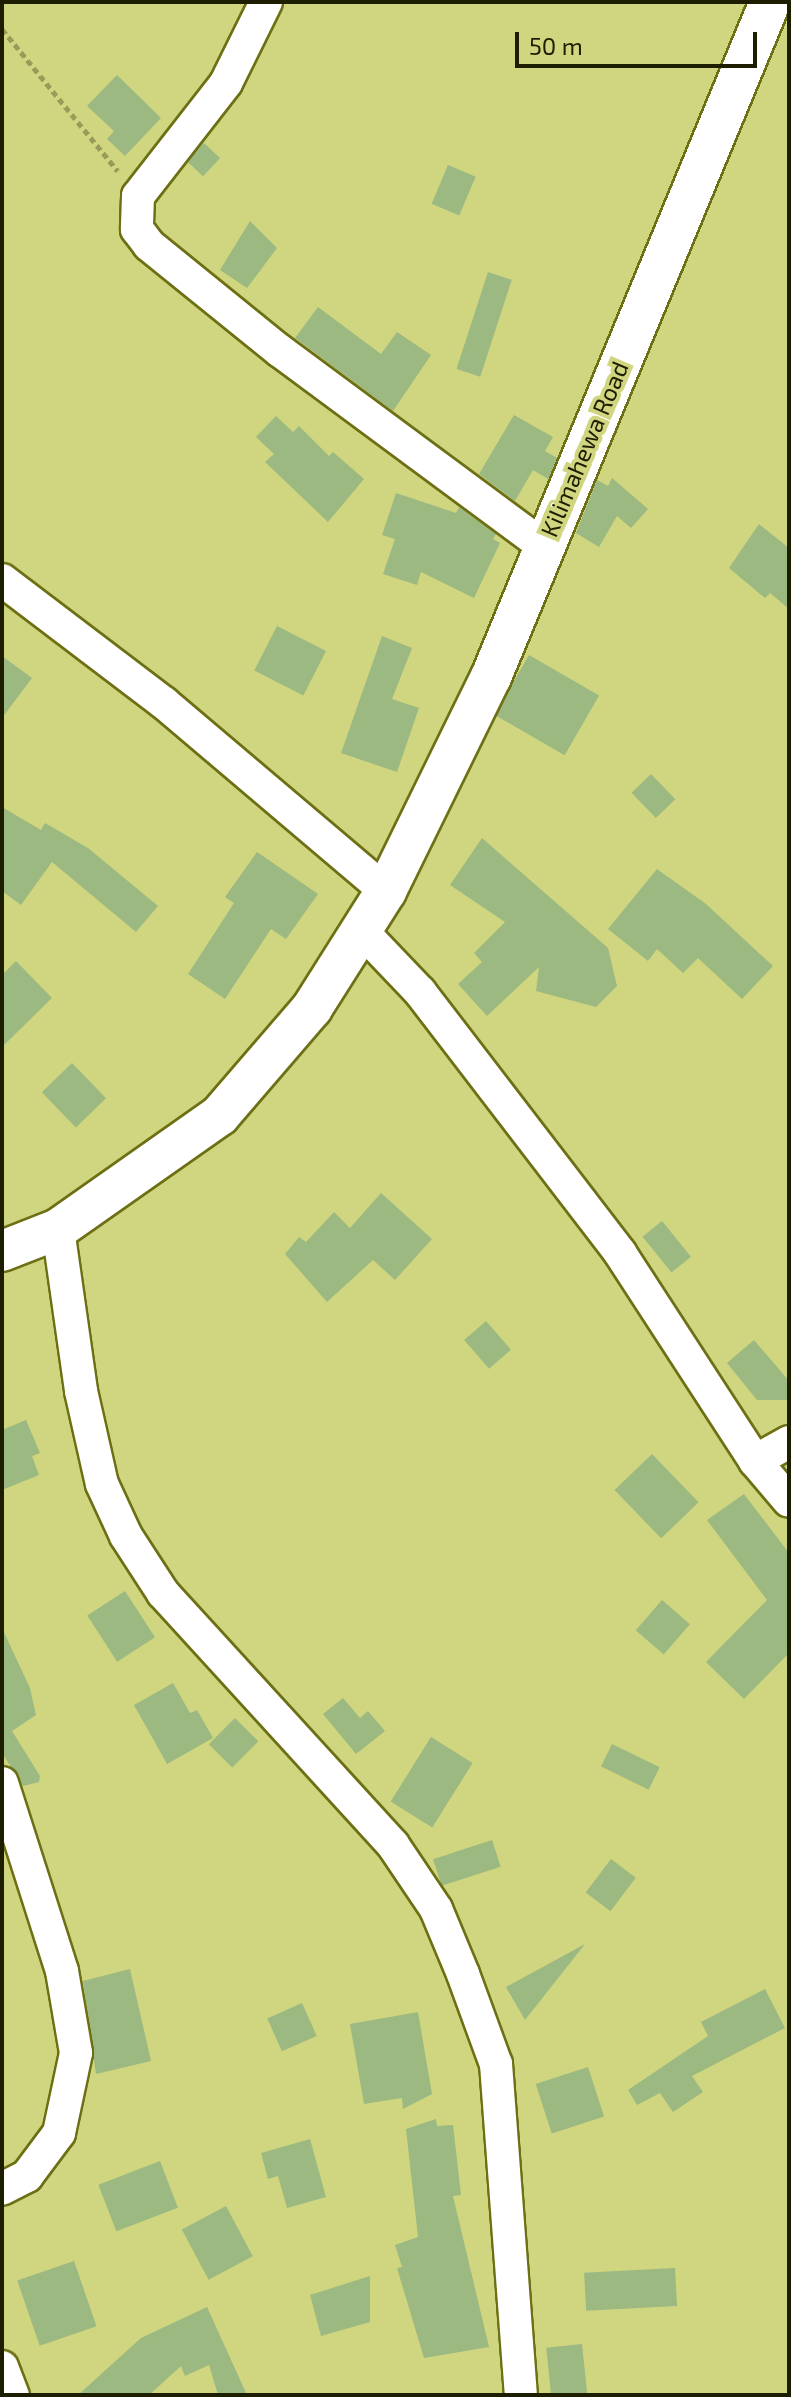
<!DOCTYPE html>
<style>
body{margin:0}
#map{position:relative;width:791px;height:2397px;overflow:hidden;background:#d0d580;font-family:"Exo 2",sans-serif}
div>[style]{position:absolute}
.building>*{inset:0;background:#9bb980;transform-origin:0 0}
.path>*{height:5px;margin-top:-2.5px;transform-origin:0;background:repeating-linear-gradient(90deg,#999c58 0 6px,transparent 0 10px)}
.roads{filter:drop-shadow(2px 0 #6d6f13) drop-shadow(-2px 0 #6d6f13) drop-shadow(0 2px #6d6f13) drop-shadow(0 -2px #6d6f13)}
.minor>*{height:32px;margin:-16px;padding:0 16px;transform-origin:16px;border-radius:16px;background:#fff}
.tertiary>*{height:40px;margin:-20px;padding:0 20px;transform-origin:20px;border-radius:20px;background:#fff}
span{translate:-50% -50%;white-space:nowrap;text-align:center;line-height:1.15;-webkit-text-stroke:8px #d0d580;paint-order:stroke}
.street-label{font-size:24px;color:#1d1d00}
.frame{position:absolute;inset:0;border:4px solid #1d1d00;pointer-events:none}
.scale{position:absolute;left:515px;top:32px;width:242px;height:36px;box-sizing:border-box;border:4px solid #1d1d00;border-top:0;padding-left:10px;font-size:24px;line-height:28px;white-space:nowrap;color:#1d1d00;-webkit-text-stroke:6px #d0d580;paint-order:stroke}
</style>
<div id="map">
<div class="building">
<div style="clip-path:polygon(117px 75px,161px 118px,125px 156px,107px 139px,114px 131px,87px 106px)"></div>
<div style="left:204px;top:143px;width:22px;height:25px;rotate:43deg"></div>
<div style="left:448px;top:165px;width:30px;height:42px;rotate:23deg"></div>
<div style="clip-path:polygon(250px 221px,277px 248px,247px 288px,220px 270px)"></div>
<div style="left:488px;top:272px;width:25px;height:102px;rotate:18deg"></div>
<div style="clip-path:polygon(318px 307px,381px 354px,397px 332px,431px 355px,393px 411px,295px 338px)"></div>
<div style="clip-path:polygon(514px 415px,553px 437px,545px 451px,557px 458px,548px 479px,533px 470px,515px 501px,479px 474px)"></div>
<div style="clip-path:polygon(276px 416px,293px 432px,299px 426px,329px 456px,333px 452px,364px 479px,328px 522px,265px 462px,274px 454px,256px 437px)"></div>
<div style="clip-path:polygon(612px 478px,648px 509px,631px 528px,617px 516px,599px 547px,576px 533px,597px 480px,608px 486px)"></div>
<div style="clip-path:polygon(396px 493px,456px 513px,459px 507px,496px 534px,493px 539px,500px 543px,474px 598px,421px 572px,417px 585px,383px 574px,395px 539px,382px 535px)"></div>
<div style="clip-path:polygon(759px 524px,789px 548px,789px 609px,770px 593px,765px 598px,729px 568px)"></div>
<div style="left:277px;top:626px;width:55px;height:50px;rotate:27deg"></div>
<div style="clip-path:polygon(382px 636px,412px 648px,392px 699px,419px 708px,397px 772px,341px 753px)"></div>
<div style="left:529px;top:655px;width:81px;height:69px;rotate:30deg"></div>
<div style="clip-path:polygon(2px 656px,32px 678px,2px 718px)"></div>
<div style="left:651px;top:774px;width:35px;height:27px;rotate:46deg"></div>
<div style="clip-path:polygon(2px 807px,41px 830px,45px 823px,88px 848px,158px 906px,136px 932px,52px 862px,21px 905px,2px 891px)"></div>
<div style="clip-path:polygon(482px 838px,608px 948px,617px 986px,596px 1007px,536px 991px,539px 967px,487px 1016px,458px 984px,482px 962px,474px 953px,505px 922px,450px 885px)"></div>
<div style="clip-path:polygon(257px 852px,318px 894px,286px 939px,271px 929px,225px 999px,188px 974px,234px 903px,225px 897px)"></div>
<div style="clip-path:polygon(657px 869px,706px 904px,773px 966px,742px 999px,698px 958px,683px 973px,657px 949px,648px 961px,608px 929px)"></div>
<div style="clip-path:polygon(16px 961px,52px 998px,2px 1047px,2px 975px)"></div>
<div style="left:72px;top:1063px;width:49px;height:42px;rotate:46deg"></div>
<div style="clip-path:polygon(381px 1193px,432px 1239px,395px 1280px,373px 1260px,327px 1302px,285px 1254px,299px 1237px,306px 1242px,334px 1212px,350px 1228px)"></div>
<div style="left:662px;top:1221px;width:46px;height:25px;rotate:51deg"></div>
<div style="left:486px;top:1321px;width:38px;height:29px;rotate:49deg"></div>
<div style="clip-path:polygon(754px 1340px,789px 1381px,789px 1400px,757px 1400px,727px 1363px)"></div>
<div style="clip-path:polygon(26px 1420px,40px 1453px,32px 1456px,39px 1475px,2px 1490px,2px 1430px)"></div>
<div style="left:652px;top:1454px;width:67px;height:52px;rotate:46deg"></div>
<div style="clip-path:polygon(744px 1494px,789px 1553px,789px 1653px,744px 1699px,706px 1662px,767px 1600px,707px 1520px)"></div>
<div style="left:125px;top:1591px;width:55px;height:45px;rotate:57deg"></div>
<div style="left:662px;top:1600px;width:37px;height:40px;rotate:41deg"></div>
<div style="clip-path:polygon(2px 1628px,30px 1688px,36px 1715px,12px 1731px,40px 1776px,39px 1782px,23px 1786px,2px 1753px)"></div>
<div style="clip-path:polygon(173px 1683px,190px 1713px,197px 1710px,213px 1738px,167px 1764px,134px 1705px)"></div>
<div style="clip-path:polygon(343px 1698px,360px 1718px,368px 1711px,385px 1731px,356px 1754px,323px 1714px)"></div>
<div style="left:235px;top:1718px;width:33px;height:37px;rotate:45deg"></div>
<div style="left:431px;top:1737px;width:49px;height:76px;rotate:32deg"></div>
<div style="left:612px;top:1744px;width:53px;height:25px;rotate:26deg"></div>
<div style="left:492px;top:1840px;width:28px;height:62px;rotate:72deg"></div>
<div style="left:611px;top:1859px;width:31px;height:42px;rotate:37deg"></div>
<div style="clip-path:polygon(585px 1944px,525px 2020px,506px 1987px)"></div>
<div style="clip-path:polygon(130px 1969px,151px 2061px,96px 2074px,83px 1981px)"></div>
<div style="clip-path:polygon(765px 1989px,785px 2028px,692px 2076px,703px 2092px,673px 2112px,660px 2093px,637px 2105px,628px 2090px,708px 2036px,701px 2022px)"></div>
<div style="left:302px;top:2003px;width:36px;height:38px;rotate:66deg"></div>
<div style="clip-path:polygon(418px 2012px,432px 2094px,403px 2109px,402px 2098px,364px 2104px,350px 2024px)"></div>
<div style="left:588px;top:2067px;width:52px;height:55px;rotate:72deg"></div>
<div style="clip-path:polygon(436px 2119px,437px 2126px,453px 2125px,461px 2195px,453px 2196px,489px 2347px,424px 2358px,397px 2268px,402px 2267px,395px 2245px,418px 2237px,406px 2129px)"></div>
<div style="clip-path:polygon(310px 2139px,326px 2197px,287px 2208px,278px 2176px,268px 2179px,261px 2153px)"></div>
<div style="left:160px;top:2161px;width:50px;height:66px;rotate:69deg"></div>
<div style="left:226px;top:2206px;width:57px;height:50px;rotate:62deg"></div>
<div style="left:74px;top:2261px;width:69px;height:60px;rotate:71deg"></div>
<div style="left:675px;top:2268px;width:38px;height:91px;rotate:87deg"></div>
<div style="clip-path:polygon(370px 2276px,370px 2322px,321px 2336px,310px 2295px)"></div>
<div style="clip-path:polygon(207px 2307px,247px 2395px,218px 2395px,209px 2365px,185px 2376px,181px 2366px,149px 2395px,78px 2395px,141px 2338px)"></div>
<div style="left:582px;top:2344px;width:51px;height:36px;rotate:84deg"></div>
</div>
<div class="path">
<div style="left:2px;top:29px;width:183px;rotate:50.8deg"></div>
</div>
<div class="roads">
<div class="minor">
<div style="left:266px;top:2px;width:90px;rotate:116.3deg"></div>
<div style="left:226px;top:83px;width:143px;rotate:127.9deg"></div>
<div style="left:138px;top:196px;width:33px;rotate:92deg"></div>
<div style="left:137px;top:229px;width:20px;rotate:53deg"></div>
<div style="left:149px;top:245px;width:169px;rotate:39deg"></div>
<div style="left:280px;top:351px;width:328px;rotate:36.5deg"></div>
<div style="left:2px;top:580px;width:203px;rotate:37.2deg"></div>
<div style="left:164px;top:703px;width:291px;rotate:40.3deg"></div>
<div style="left:360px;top:929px;width:87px;rotate:46.4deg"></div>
<div style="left:420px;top:992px;width:329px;rotate:52.5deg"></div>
<div style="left:620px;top:1253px;width:248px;rotate:57deg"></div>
<div style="left:755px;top:1461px;width:52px;rotate:49.6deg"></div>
<div style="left:58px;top:1229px;width:164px;rotate:81.9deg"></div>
<div style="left:81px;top:1391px;width:95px;rotate:77.3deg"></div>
<div style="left:102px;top:1484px;width:57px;rotate:65.2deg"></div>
<div style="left:126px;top:1536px;width:68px;rotate:57deg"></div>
<div style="left:163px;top:1593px;width:341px;rotate:47.6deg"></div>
<div style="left:393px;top:1845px;width:77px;rotate:56.1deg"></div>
<div style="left:436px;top:1909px;width:70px;rotate:67.4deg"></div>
<div style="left:463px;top:1974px;width:96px;rotate:69.9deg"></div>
<div style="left:496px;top:2064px;width:332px;rotate:85.7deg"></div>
<div style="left:755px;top:1461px;width:39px;rotate:-29deg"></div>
<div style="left:2px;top:1783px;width:197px;rotate:72.3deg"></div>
<div style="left:62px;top:1971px;width:83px;rotate:80.3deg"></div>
<div style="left:76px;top:2053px;width:82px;rotate:102deg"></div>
<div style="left:59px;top:2133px;width:54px;rotate:126.7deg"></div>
<div style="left:27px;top:2176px;width:28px;rotate:153deg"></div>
<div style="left:2px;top:2367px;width:30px;rotate:69deg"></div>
</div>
<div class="tertiary">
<div style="left:2px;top:1251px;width:60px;rotate:-21.4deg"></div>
<div style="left:58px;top:1229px;width:198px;rotate:-35.1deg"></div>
<div style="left:220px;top:1115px;width:141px;rotate:-49.3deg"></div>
<div style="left:312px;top:1008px;width:138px;rotate:-57.7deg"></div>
<div style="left:386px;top:891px;width:238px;rotate:-63.9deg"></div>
<div style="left:491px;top:677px;width:730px;rotate:-67.54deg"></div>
</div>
</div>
<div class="street-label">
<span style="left:584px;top:449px;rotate:-67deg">Kilimahewa Road</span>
</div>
<div class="frame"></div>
<div class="scale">50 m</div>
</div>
